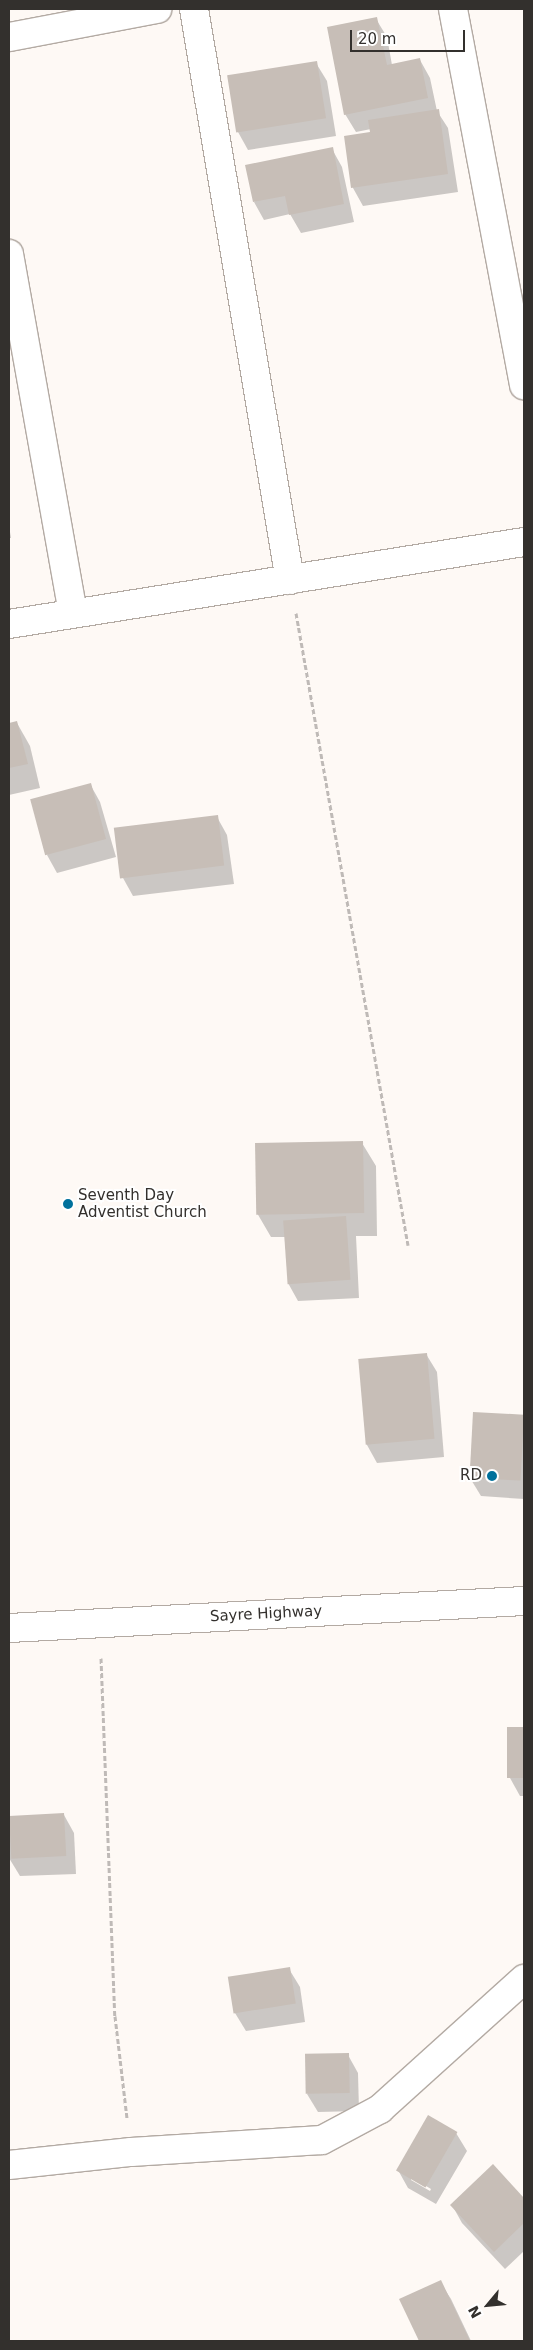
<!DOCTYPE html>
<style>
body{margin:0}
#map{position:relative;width:533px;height:2350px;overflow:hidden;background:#fef9f5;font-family:"DejaVu Sans",sans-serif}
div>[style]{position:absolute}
.shadow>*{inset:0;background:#0003}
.building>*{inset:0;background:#c7beb7;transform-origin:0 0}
.path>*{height:3px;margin-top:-1.5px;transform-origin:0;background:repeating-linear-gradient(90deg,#bfbab7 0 5px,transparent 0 7.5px)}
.roads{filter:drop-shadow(1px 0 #b3aaa3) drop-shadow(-1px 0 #b3aaa3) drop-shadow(0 1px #b3aaa3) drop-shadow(0 -1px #b3aaa3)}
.street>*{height:28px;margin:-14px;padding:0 14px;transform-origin:14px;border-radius:14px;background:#fff}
.highway>*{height:28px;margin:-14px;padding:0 14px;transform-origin:14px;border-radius:14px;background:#fff}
.dots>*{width:14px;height:14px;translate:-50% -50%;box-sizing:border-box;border:2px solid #fff;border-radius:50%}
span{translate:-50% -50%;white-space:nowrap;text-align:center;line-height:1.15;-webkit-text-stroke:4px #fff;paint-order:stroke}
.poi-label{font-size:15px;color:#33302d}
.left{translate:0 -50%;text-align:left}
.right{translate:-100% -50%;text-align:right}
.street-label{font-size:15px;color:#33302d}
.frame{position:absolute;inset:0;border:10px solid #33302d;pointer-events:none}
.north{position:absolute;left:463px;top:2280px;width:50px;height:50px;-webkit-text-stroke:4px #fff;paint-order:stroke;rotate:242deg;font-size:14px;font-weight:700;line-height:20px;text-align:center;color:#33302d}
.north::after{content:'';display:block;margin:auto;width:18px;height:22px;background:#33302d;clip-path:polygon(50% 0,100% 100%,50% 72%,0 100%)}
.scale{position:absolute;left:350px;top:30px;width:115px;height:22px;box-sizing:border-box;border:2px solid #33302d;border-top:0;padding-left:6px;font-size:15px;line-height:18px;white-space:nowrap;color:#33302d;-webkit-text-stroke:4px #fff;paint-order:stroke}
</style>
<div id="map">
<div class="shadow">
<div style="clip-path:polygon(376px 19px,387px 37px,392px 65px,420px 60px,430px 78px,437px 111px,448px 128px,458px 192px,363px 206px,353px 188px,345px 137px,371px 133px,371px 129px,356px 132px,345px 114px)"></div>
<div style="clip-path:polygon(316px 63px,327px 81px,336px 136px,248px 150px,238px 132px,228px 76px)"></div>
<div style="clip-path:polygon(332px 149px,342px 167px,354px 222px,301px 233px,290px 214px,264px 220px,254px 202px)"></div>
<div style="clip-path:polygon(9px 526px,11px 538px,9px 538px)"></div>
<div style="clip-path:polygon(17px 723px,30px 746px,40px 788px,9px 795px,9px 724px)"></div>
<div style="clip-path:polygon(90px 784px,100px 802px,116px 857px,57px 873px,47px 855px)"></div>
<div style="clip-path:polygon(217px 817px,227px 835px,234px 884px,133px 896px,123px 878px)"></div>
<div style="clip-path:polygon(256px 1143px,362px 1143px,376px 1166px,377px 1236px,356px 1236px,359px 1298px,298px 1301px,288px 1283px,286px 1237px,271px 1237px,257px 1213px)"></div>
<div style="clip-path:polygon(426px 1354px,437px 1372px,444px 1457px,377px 1463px,367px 1445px,359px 1360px)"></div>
<div style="clip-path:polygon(474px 1413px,524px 1416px,524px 1499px,481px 1496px,470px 1478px)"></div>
<div style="clip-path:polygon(508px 1729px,524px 1729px,524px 1796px,520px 1796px,510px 1778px)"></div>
<div style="clip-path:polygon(64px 1815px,74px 1833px,76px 1874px,20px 1876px,9px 1858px,9px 1817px)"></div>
<div style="clip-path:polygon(289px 1969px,300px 1987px,305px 2022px,246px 2031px,235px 2013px,229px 1978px)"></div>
<div style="clip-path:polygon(348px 2055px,358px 2073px,359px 2111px,318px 2112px,307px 2094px)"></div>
<div style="clip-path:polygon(evenodd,456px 2133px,467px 2151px,436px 2204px,408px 2188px,398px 2170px,456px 2133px,411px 2177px,431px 2189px,430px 2191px,411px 2180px,411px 2177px)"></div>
<div style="clip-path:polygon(493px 2166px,524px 2200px,524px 2251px,505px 2269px,462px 2223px,452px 2205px)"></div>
<div style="clip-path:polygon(440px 2282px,451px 2299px,471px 2341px,421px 2341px,401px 2300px)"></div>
</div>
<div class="building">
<div style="clip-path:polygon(377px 17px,387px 65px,420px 58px,428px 98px,344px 115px,327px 27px)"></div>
<div style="left:317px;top:61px;width:58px;height:91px;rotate:81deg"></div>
<div style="clip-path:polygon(439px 109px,448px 174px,351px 188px,344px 136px,370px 132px,368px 120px)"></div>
<div style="clip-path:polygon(333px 147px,344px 204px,289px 215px,285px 196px,253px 202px,245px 165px)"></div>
<div style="clip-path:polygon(17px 721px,28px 764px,9px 768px,9px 723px)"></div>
<div style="left:91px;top:783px;width:58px;height:63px;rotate:75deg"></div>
<div style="left:218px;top:815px;width:51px;height:105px;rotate:83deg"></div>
<div style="left:363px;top:1141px;width:72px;height:108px;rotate:89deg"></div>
<div style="left:346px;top:1216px;width:64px;height:63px;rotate:86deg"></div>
<div style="left:427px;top:1353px;width:86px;height:69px;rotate:85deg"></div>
<div style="left:473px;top:1412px;width:51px;height:66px;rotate:3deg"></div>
<div style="left:524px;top:1727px;width:51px;height:17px;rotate:90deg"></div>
<div style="left:64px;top:1813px;width:43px;height:55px;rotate:87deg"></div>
<div style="left:290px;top:1967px;width:37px;height:63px;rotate:81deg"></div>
<div style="left:349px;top:2053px;width:40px;height:44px;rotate:89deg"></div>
<div style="left:428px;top:2115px;width:34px;height:64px;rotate:30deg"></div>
<div style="clip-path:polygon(493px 2164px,524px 2198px,524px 2223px,494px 2252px,450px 2205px)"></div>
<div style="clip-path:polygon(441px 2280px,470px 2341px,419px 2341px,399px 2299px)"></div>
</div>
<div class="path">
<div style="left:296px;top:613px;width:642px;rotate:79.95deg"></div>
<div style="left:101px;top:1658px;width:358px;rotate:87.8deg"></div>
<div style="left:115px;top:2016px;width:103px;rotate:83.3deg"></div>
</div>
<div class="roads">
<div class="street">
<div style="left:194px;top:9px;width:579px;rotate:80.46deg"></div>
<div style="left:453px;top:9px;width:383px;rotate:79.3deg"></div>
<div style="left:9px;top:37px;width:151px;rotate:-10.7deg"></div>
<div style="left:9px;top:254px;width:364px;rotate:79.9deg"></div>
<div style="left:9px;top:624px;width:521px;rotate:-9.05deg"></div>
<div style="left:9px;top:2165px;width:123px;rotate:-6.1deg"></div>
<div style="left:131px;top:2152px;width:191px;rotate:-3.6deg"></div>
<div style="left:322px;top:2140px;width:66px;rotate:-28.1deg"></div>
<div style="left:380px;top:2109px;width:194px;rotate:-42.1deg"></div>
</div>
<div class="highway">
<div style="left:9px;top:1628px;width:516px;rotate:-3deg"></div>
</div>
</div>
<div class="dots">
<div style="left:68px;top:1204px;background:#00719c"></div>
<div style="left:492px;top:1476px;background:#00719c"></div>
</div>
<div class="poi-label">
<span class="left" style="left:78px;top:1204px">Seventh Day<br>Adventist Church</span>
<span class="right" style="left:482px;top:1476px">RD</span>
</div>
<div class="street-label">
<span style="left:266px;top:1614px;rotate:-3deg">Sayre Highway</span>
</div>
<div class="frame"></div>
<div class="north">N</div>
<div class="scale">20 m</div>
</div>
